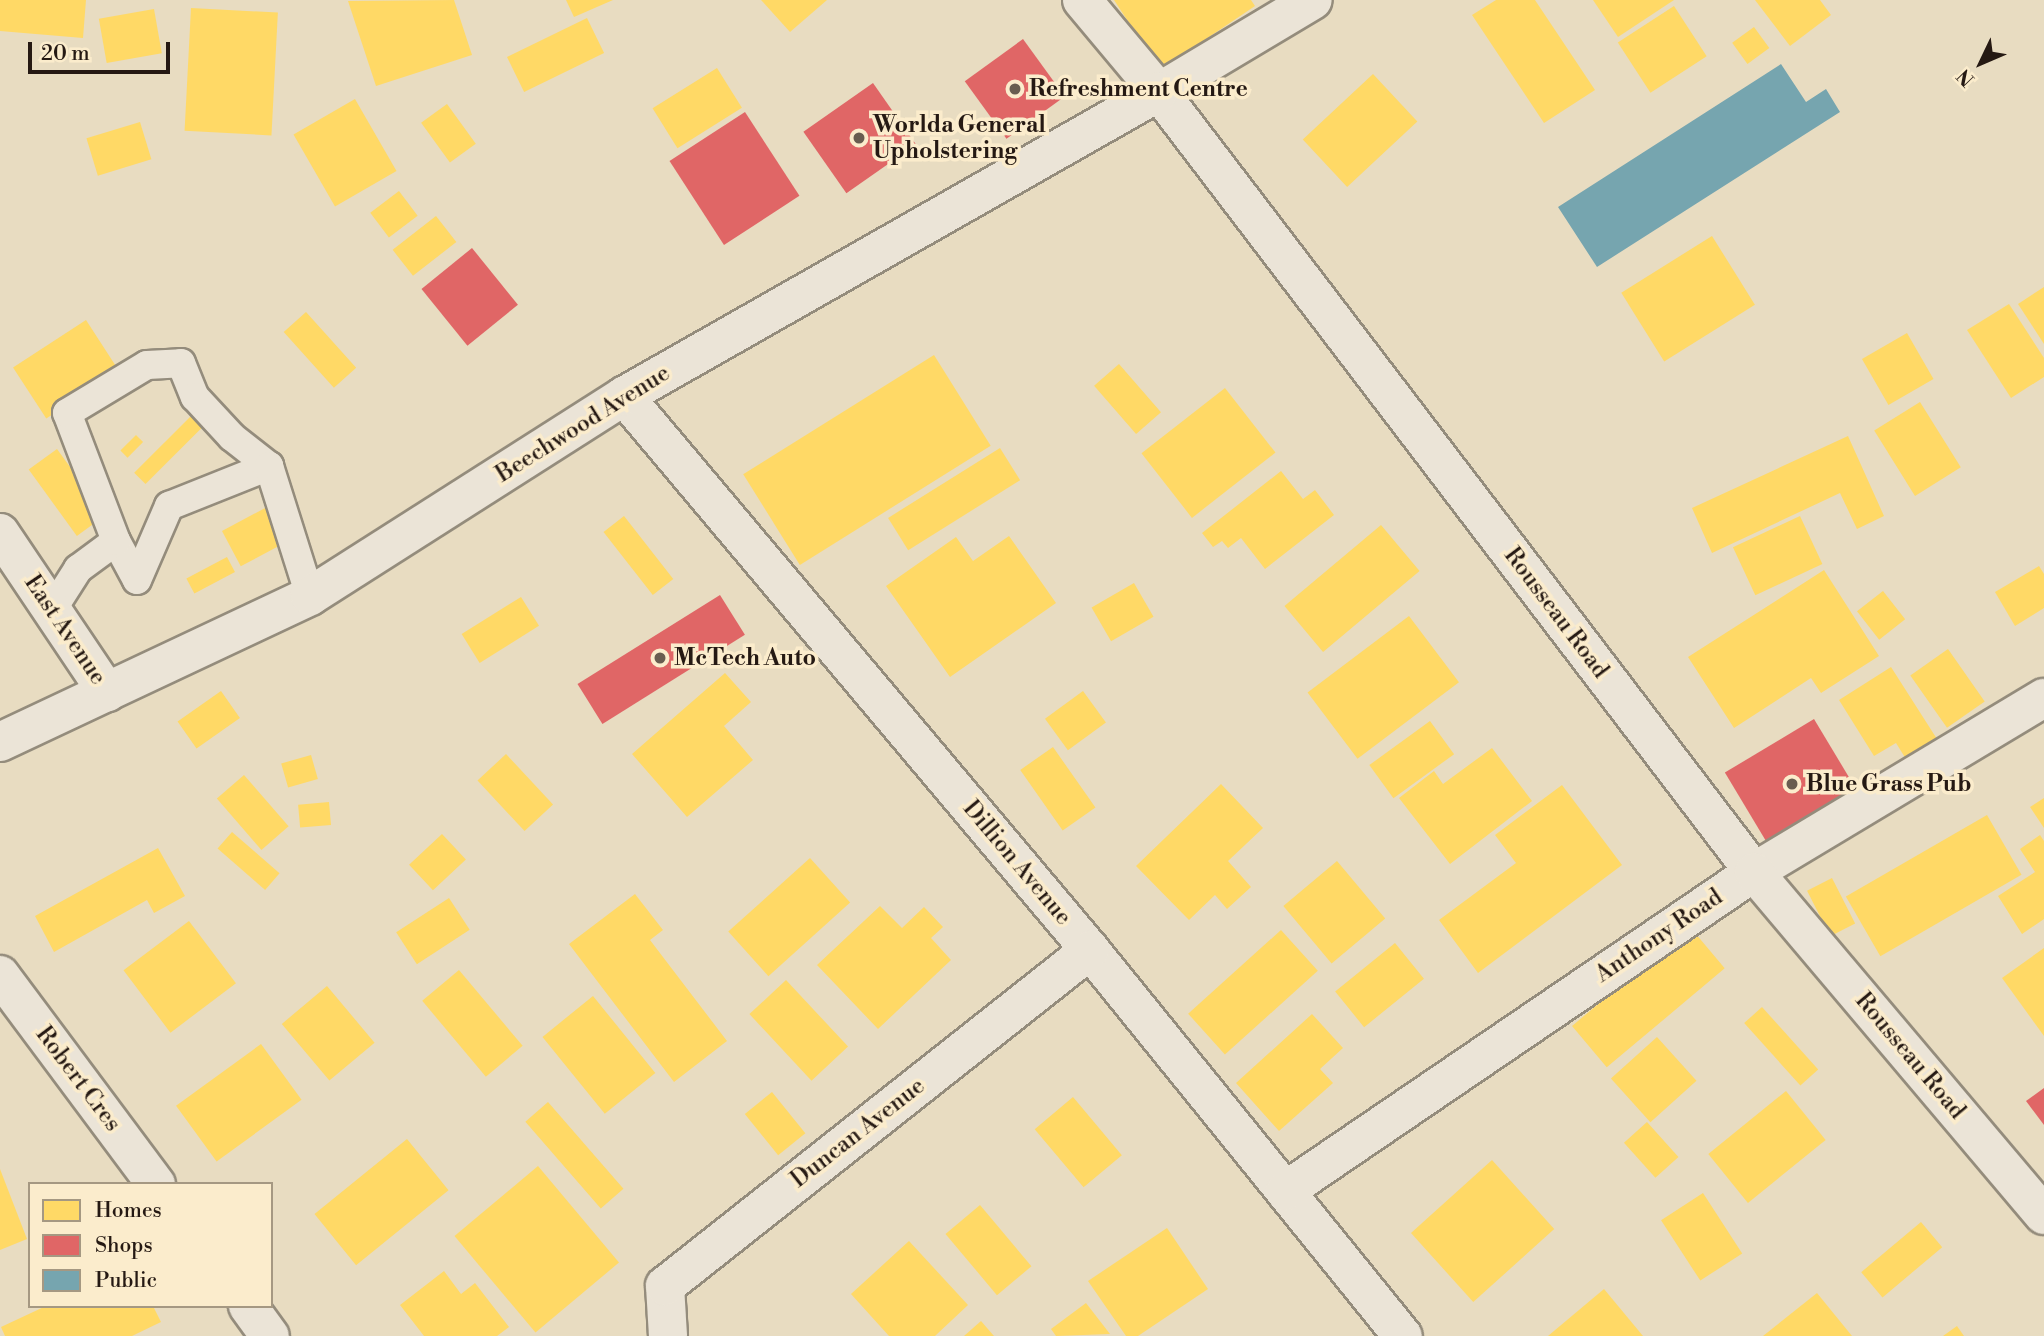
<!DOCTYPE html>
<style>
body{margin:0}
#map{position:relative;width:2044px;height:1336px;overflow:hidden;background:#e8dcc1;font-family:"Libre Bodoni",serif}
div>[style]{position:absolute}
.homes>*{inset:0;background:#ffd966;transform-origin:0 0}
.shops>*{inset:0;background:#e06666;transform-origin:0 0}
.public>*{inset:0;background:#76a5af}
.roads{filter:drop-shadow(2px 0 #948c7c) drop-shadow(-2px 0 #948c7c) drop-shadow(0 2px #948c7c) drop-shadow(0 -2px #948c7c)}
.lane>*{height:28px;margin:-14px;padding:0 14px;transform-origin:14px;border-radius:14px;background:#ebe4d7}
.street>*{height:38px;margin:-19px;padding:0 19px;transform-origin:19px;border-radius:19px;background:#ebe4d7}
.secondary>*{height:38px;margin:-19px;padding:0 19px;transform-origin:19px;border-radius:19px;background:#ebe4d7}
.dots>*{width:19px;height:19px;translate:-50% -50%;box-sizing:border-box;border:4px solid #fbeccc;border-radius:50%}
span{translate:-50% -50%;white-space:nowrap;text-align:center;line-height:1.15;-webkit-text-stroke:7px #fbeccc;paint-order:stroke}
.poi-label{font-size:23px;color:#251913;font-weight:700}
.left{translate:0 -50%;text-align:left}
.street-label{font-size:23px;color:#251913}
.legend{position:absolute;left:28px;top:1182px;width:245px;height:126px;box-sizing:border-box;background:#fbeccc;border:2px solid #a59882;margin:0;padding:9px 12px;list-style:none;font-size:21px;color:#251913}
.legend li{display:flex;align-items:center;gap:14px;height:35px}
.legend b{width:35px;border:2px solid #a59882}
.north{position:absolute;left:1946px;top:28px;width:70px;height:70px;-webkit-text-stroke:5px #fbeccc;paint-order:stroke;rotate:226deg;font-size:19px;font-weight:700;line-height:28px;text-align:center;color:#251913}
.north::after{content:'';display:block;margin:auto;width:24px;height:32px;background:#251913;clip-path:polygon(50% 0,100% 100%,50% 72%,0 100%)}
.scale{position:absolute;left:28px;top:42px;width:142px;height:32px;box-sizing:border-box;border:4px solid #251913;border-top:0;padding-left:9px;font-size:21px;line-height:24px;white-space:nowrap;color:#251913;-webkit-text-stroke:5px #fbeccc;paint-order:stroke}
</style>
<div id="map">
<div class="homes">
<div style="clip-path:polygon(0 0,86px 0,83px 38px,0 31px)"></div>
<div style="clip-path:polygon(454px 0,472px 55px,376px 86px,348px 1px)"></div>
<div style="clip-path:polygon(566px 0,613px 0,574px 17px)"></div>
<div style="clip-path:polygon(761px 0,827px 0,790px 32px)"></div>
<div style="clip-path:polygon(1114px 0,1251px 0,1255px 6px,1160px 70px)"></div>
<div style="clip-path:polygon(1496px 0,1535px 0,1595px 90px,1544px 123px,1472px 15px)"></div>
<div style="clip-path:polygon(1593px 0,1674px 0,1618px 37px)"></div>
<div style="clip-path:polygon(1755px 0,1820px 0,1831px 15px,1790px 46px)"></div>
<div style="left:1674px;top:6px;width:60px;height:67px;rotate:57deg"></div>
<div style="left:191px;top:8px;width:87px;height:123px;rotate:3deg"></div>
<div style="left:154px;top:9px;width:45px;height:56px;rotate:80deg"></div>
<div style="left:587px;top:18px;width:39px;height:89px;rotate:64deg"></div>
<div style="left:1754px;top:27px;width:26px;height:27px;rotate:54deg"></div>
<div style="left:717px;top:68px;width:47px;height:76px;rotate:58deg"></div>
<div style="left:1373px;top:74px;width:65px;height:96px;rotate:47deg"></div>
<div style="left:355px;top:99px;width:83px;height:71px;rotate:60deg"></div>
<div style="left:447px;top:104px;width:49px;height:32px;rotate:54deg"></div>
<div style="left:140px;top:122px;width:39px;height:56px;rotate:73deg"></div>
<div style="left:399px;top:191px;width:31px;height:36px;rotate:53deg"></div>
<div style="left:436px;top:216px;width:33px;height:55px;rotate:52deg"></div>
<div style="left:1712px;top:236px;width:81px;height:107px;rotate:58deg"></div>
<div style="clip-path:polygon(2044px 287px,2044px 344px,2018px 304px)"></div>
<div style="clip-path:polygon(2009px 304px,2044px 358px,2044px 377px,2011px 398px,1967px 330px)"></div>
<div style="left:306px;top:312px;width:75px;height:30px;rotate:48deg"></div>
<div style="left:86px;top:320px;width:61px;height:87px;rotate:57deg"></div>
<div style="left:1907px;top:333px;width:53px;height:52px;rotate:60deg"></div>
<div style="left:934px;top:355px;width:107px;height:225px;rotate:58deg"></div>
<div style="left:1119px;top:364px;width:64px;height:33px;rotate:49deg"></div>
<div style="left:1225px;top:388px;width:82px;height:106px;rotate:52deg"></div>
<div style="left:1920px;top:402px;width:77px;height:54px;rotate:58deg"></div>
<div style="left:195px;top:412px;width:16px;height:86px;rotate:45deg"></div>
<div style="left:136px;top:435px;width:10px;height:22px;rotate:45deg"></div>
<div style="clip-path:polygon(1848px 436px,1884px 516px,1857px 529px,1840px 493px,1712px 553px,1692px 508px)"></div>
<div style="left:1000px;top:448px;width:38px;height:132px;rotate:58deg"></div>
<div style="left:57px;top:449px;width:82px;height:35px;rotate:54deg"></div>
<div style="clip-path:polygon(1281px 471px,1303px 499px,1315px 490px,1334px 515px,1265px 569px,1241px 538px,1228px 548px,1222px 541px,1213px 547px,1202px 533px)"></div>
<div style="left:267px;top:507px;width:40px;height:51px;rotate:62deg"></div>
<div style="left:624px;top:516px;width:80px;height:26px;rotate:52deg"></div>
<div style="left:1800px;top:516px;width:53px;height:74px;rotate:65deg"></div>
<div style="left:1381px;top:525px;width:60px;height:126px;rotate:50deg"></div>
<div style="clip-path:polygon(1009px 536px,1056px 603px,950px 677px,886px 586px,956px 537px,973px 561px)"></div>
<div style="left:227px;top:557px;width:17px;height:46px;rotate:62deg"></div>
<div style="clip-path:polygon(2039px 566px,2044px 574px,2044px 608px,2015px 626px,1995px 592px)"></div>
<div style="clip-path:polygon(1824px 570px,1879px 656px,1821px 693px,1811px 678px,1734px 728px,1688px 657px)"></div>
<div style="left:1134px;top:583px;width:39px;height:49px;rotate:60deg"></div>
<div style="left:1883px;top:591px;width:36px;height:33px;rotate:52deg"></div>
<div style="left:521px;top:597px;width:34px;height:70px;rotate:58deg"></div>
<div style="left:1409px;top:616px;width:83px;height:127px;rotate:53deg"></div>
<div style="left:1948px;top:649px;width:64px;height:46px;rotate:55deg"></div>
<div style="clip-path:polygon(1891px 667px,1937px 739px,1906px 759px,1896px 743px,1874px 756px,1839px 700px)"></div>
<div style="clip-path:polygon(725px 673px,751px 702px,724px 726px,753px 760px,687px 817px,632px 754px)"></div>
<div style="left:221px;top:691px;width:33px;height:53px;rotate:55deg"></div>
<div style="left:1083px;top:691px;width:39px;height:47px;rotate:54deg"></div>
<div style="left:1430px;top:721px;width:41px;height:75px;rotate:54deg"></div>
<div style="left:1053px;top:747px;width:74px;height:40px;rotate:55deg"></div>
<div style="clip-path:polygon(1492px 748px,1532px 801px,1450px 864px,1399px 798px,1434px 771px,1443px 784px)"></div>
<div style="left:506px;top:754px;width:69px;height:39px;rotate:47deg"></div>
<div style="left:311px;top:755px;width:25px;height:31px;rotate:74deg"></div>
<div style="left:244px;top:775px;width:68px;height:36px;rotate:49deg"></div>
<div style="clip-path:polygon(1221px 784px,1263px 828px,1228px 861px,1251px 887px,1227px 909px,1215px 895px,1189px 920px,1136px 866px)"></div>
<div style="clip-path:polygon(1562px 785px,1622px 865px,1478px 973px,1439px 920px,1516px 863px,1495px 835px)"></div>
<div style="clip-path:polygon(2044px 798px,2044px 828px,2030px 807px)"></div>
<div style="left:329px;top:802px;width:23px;height:31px;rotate:85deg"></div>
<div style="left:1987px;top:815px;width:69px;height:163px;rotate:60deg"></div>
<div style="left:232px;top:832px;width:63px;height:22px;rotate:41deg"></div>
<div style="left:442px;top:834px;width:35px;height:45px;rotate:47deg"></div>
<div style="clip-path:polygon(2040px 835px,2044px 841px,2044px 919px,2022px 934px,1998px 896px,2035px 872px,2020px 849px)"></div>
<div style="clip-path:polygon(158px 848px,185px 896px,154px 913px,147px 900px,54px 952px,35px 916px)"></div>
<div style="left:810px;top:858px;width:60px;height:110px;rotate:48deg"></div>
<div style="left:1337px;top:861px;width:75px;height:70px;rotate:50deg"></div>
<div style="left:1832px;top:878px;width:51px;height:28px;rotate:63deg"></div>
<div style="clip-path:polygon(635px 894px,663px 930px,650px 940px,727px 1041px,674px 1082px,569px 944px)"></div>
<div style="left:449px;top:898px;width:38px;height:63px;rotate:57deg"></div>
<div style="clip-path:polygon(880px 906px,902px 928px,924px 907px,943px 927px,931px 938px,951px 960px,878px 1029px,817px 965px)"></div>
<div style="left:189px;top:921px;width:78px;height:82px;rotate:53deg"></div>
<div style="left:1690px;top:927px;width:54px;height:154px;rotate:50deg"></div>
<div style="left:1281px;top:930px;width:55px;height:125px;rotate:48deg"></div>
<div style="left:1395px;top:943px;width:46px;height:77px;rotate:51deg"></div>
<div style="clip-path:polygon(2044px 948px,2044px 1036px,2002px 978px)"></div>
<div style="left:459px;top:970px;width:99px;height:48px;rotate:50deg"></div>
<div style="left:786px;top:980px;width:91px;height:50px;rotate:47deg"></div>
<div style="left:327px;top:986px;width:74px;height:59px;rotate:50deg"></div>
<div style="left:593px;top:996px;width:99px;height:65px;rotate:51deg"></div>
<div style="left:1762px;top:1007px;width:84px;height:24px;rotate:48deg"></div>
<div style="clip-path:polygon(1312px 1014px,1343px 1048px,1320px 1069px,1333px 1083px,1279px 1131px,1236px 1083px)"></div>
<div style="left:1657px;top:1037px;width:59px;height:62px;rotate:48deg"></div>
<div style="left:261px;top:1044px;width:69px;height:105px;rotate:54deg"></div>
<div style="left:1786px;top:1091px;width:63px;height:100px;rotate:51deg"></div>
<div style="left:772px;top:1092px;width:53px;height:35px;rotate:51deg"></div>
<div style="left:1073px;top:1097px;width:76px;height:50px;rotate:50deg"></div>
<div style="left:548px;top:1102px;width:115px;height:30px;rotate:49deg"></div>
<div style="left:1647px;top:1122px;width:47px;height:31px;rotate:48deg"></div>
<div style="left:407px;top:1139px;width:66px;height:119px;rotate:51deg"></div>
<div style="left:1492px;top:1160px;width:93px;height:109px;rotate:48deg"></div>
<div style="left:538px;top:1166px;width:126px;height:109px;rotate:50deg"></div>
<div style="clip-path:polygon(0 1169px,27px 1239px,0 1250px)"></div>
<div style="left:1703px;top:1193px;width:72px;height:50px;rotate:57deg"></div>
<div style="left:980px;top:1205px;width:80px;height:45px;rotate:50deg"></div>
<div style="left:1921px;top:1222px;width:33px;height:78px;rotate:50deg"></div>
<div style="clip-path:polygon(1167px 1228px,1208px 1289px,1138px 1336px,1126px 1336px,1088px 1281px)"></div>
<div style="clip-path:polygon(909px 1241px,968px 1305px,935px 1336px,889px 1336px,851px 1294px)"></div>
<div style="clip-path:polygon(444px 1271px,461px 1294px,475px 1283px,509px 1327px,497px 1336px,424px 1336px,400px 1305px)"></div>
<div style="clip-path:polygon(1604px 1289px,1643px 1336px,1548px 1336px)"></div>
<div style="clip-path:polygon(1817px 1293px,1852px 1336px,1763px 1336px)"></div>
<div style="clip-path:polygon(1086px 1303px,1110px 1334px,1056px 1336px,1051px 1329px)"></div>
<div style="clip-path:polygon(46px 1306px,153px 1306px,161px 1322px,132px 1336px,5px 1336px,1px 1327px)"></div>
<div style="clip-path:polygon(981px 1321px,994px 1336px,964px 1336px)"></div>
<div style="clip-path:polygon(1957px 1326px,1964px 1336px,1943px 1336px)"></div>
</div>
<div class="shops">
<div style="left:1023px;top:39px;width:71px;height:72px;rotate:54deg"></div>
<div style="left:873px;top:83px;width:75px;height:85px;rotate:55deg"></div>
<div style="left:745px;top:112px;width:100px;height:90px;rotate:57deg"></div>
<div style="left:472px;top:248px;width:73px;height:65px;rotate:51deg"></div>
<div style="left:720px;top:595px;width:47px;height:168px;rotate:58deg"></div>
<div style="left:1814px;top:719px;width:90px;height:104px;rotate:59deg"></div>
<div style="clip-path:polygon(2044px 1088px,2044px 1125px,2026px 1101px)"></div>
</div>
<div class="public">
<div style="clip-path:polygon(1781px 64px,1806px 102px,1826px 89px,1840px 112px,1597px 267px,1558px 207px)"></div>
</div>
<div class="roads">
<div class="lane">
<div style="left:116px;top:541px;width:44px;rotate:61.7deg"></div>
<div style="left:137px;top:580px;width:81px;rotate:-66.6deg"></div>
<div style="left:169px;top:506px;width:108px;rotate:-21.8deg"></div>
<div style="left:52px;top:610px;width:49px;rotate:-57.6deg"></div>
<div style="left:78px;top:569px;width:47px;rotate:-36.4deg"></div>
<div style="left:116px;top:541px;width:137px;rotate:-110.9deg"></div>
<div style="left:67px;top:413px;width:93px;rotate:-31deg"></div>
<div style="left:147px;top:365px;width:34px;rotate:-3deg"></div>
<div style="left:181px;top:363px;width:37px;rotate:68deg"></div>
<div style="left:195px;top:397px;width:54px;rotate:47.2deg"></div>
<div style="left:232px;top:437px;width:47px;rotate:38.1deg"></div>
<div style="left:269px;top:466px;width:136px;rotate:72.5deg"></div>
</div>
<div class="street">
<div style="left:1159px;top:92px;width:179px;rotate:-30.9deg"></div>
<div style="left:624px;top:396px;width:724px;rotate:49.93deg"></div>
<div style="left:1090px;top:950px;width:497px;rotate:51deg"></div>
<div style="left:0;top:533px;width:192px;rotate:56.1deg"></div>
<div style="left:0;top:975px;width:261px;rotate:53.3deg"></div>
<div style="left:1285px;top:1191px;width:567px;rotate:-34.22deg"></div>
<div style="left:1754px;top:872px;width:338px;rotate:-31deg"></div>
<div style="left:248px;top:1306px;width:37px;rotate:54deg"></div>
<div style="left:668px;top:1336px;width:50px;rotate:-93.4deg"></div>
<div style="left:665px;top:1286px;width:542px;rotate:-38.33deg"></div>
</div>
<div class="secondary">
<div style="left:1082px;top:0;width:120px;rotate:50.1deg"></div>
<div style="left:1159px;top:92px;width:981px;rotate:52.66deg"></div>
<div style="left:1754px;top:872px;width:449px;rotate:49.8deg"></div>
<div style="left:0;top:742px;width:343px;rotate:-25.2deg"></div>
<div style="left:310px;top:596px;width:372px;rotate:-32.5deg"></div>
<div style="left:624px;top:396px;width:615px;rotate:-29.61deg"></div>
</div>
</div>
<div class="dots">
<div style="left:1015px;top:89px;background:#695d50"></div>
<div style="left:859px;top:138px;background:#695d50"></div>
<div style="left:660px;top:658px;background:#695d50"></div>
<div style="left:1792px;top:784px;background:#695d50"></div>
</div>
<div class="poi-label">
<span class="left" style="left:1029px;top:89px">Refreshment Centre</span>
<span class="left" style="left:873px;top:138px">Worlda General<br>Upholstering</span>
<span class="left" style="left:674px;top:658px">McTech Auto</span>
<span class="left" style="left:1806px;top:784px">Blue Grass Pub</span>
</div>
<div class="street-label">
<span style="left:583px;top:424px;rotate:-32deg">Beechwood Avenue</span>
<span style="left:1556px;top:613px;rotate:53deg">Rousseau Road</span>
<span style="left:65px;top:630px;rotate:56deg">East Avenue</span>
<span style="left:1017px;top:863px;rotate:50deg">Dillion Avenue</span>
<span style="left:1659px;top:936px;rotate:-34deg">Anthony Road</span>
<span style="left:1910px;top:1056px;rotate:50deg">Rousseau Road</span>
<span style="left:78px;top:1079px;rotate:53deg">Robert Cres</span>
<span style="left:858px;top:1133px;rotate:-38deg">Duncan Avenue</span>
</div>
<ul class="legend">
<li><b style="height:19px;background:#ffd966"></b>Homes</li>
<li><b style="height:19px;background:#e06666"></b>Shops</li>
<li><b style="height:19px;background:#76a5af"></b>Public</li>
</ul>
<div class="north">N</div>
<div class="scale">20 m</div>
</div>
